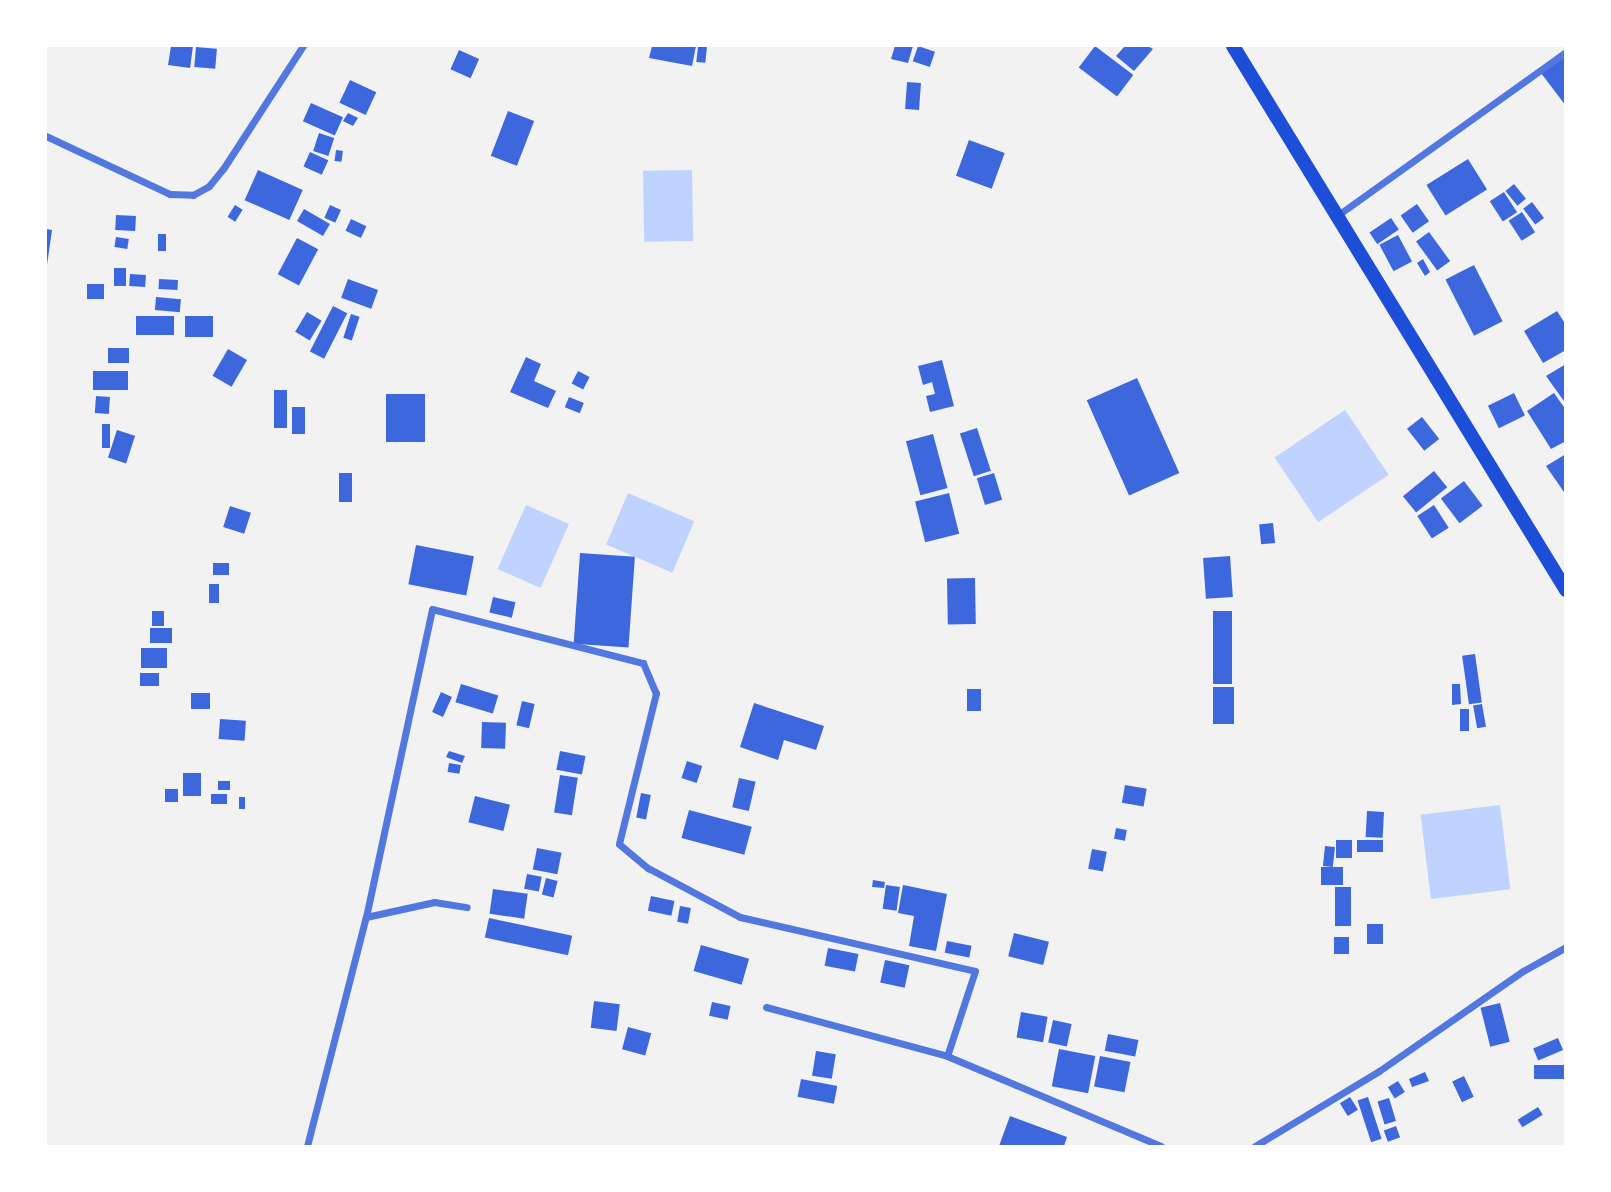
<!DOCTYPE html>
<style>
body{margin:0}
#map{position:relative;width:1611px;height:1192px;overflow:hidden;background:#f2f2f2;font-family:"DejaVu Sans",sans-serif}
div>[style]{position:absolute}
.water>*{inset:0;background:#bfd3fe;transform-origin:0 0}
.building>*{inset:0;background:#3d67dc;transform-origin:0 0}
.minor>*{height:7px;margin:-3.5px;padding:0 3.5px;transform-origin:3.5px;border-radius:3.5px;background:#5277de}
.secondary>*{height:14px;margin:-7px;padding:0 7px;transform-origin:7px;border-radius:7px;background:#1d4ed8}
span{translate:-50% -50%;white-space:nowrap;text-align:center;line-height:1.15;-webkit-text-stroke:7px #fff;paint-order:stroke}
.frame{position:absolute;inset:0;border:47px solid #fff;pointer-events:none}
</style>
<div id="map">
<div class="water">
<div style="left:692px;top:170px;width:71px;height:49px;rotate:89deg"></div>
<div style="left:1345px;top:410px;width:78px;height:85px;rotate:56deg"></div>
<div style="left:628px;top:493px;width:72px;height:56px;rotate:23deg"></div>
<div style="left:526px;top:505px;width:47px;height:70px;rotate:24deg"></div>
<div style="left:1500px;top:805px;width:85px;height:80px;rotate:83deg"></div>
</div>
<div class="building">
<div style="clip-path:polygon(171px 46px,193px 46px,190px 68px,168px 65px)"></div>
<div style="clip-path:polygon(652px 46px,696px 46px,692px 66px,649px 58px)"></div>
<div style="left:698px;top:46px;width:9px;height:16px;rotate:6deg"></div>
<div style="clip-path:polygon(895px 46px,913px 46px,908px 63px,891px 59px)"></div>
<div style="left:918px;top:46px;width:18px;height:16px;rotate:19deg"></div>
<div style="left:1095px;top:46px;width:48px;height:27px;rotate:37deg"></div>
<div style="clip-path:polygon(1125px 46px,1148px 46px,1153px 49px,1134px 71px,1116px 56px)"></div>
<div style="left:196px;top:47px;width:21px;height:20px;rotate:5deg"></div>
<div style="left:459px;top:50px;width:22px;height:21px;rotate:24deg"></div>
<div style="clip-path:polygon(1566px 55px,1566px 106px,1541px 73px)"></div>
<div style="left:350px;top:80px;width:29px;height:25px;rotate:25deg"></div>
<div style="left:907px;top:82px;width:14px;height:27px;rotate:4deg"></div>
<div style="left:311px;top:103px;width:35px;height:20px;rotate:24deg"></div>
<div style="left:508px;top:111px;width:28px;height:48px;rotate:21deg"></div>
<div style="clip-path:polygon(348px 113px,358px 118px,353px 126px,343px 121px)"></div>
<div style="left:319px;top:133px;width:16px;height:19px;rotate:18deg"></div>
<div style="left:969px;top:140px;width:38px;height:38px;rotate:20deg"></div>
<div style="left:336px;top:150px;width:7px;height:11px;rotate:8deg"></div>
<div style="left:310px;top:152px;width:20px;height:16px;rotate:24deg"></div>
<div style="left:1468px;top:159px;width:36px;height:49px;rotate:58deg"></div>
<div style="left:258px;top:170px;width:49px;height:33px;rotate:24deg"></div>
<div style="left:1514px;top:184px;width:19px;height:11px;rotate:51deg"></div>
<div style="left:1504px;top:192px;width:24px;height:17px;rotate:57deg"></div>
<div style="left:1532px;top:202px;width:20px;height:11px;rotate:53deg"></div>
<div style="left:1417px;top:204px;width:21px;height:20px;rotate:55deg"></div>
<div style="left:235px;top:205px;width:9px;height:14px;rotate:32deg"></div>
<div style="left:330px;top:205px;width:12px;height:14px;rotate:24deg"></div>
<div style="left:304px;top:209px;width:30px;height:14px;rotate:30deg"></div>
<div style="left:1522px;top:212px;width:24px;height:16px;rotate:57deg"></div>
<div style="left:116px;top:215px;width:20px;height:15px;rotate:3deg"></div>
<div style="left:1391px;top:218px;width:14px;height:26px;rotate:56deg"></div>
<div style="left:351px;top:219px;width:17px;height:13px;rotate:25deg"></div>
<div style="clip-path:polygon(46px 229px,52px 230px,47px 265px,46px 265px)"></div>
<div style="left:1429px;top:232px;width:36px;height:16px;rotate:54deg"></div>
<div style="left:158px;top:234px;width:8px;height:17px"></div>
<div style="left:1398px;top:235px;width:30px;height:21px;rotate:62deg"></div>
<div style="left:116px;top:237px;width:13px;height:10px;rotate:9deg"></div>
<div style="left:297px;top:238px;width:24px;height:41px;rotate:28deg"></div>
<div style="clip-path:polygon(1423px 259px,1430px 272px,1425px 276px,1417px 263px)"></div>
<div style="left:1474px;top:265px;width:63px;height:32px;rotate:63deg"></div>
<div style="left:114px;top:268px;width:12px;height:18px"></div>
<div style="left:130px;top:274px;width:16px;height:12px;rotate:4deg"></div>
<div style="left:159px;top:279px;width:19px;height:10px;rotate:3deg"></div>
<div style="left:348px;top:279px;width:32px;height:20px;rotate:20deg"></div>
<div style="left:87px;top:284px;width:17px;height:15px"></div>
<div style="left:156px;top:297px;width:25px;height:13px;rotate:5deg"></div>
<div style="left:333px;top:306px;width:16px;height:51px;rotate:27deg"></div>
<div style="clip-path:polygon(1557px 311px,1566px 325px,1566px 350px,1543px 363px,1524px 331px)"></div>
<div style="left:307px;top:312px;width:17px;height:23px;rotate:31deg"></div>
<div style="left:351px;top:314px;width:9px;height:25px;rotate:18deg"></div>
<div style="left:136px;top:316px;width:38px;height:19px"></div>
<div style="left:185px;top:316px;width:28px;height:21px"></div>
<div style="left:108px;top:348px;width:21px;height:15px"></div>
<div style="left:228px;top:349px;width:22px;height:31px;rotate:30deg"></div>
<div style="clip-path:polygon(526px 357px,541px 364px,534px 381px,556px 391px,548px 408px,510px 392px)"></div>
<div style="clip-path:polygon(942px 360px,954px 406px,930px 412px,926px 396px,935px 394px,932px 382px,923px 385px,918px 366px)"></div>
<div style="clip-path:polygon(1566px 364px,1566px 404px,1546px 376px)"></div>
<div style="left:93px;top:371px;width:35px;height:19px"></div>
<div style="left:578px;top:371px;width:13px;height:14px;rotate:27deg"></div>
<div style="left:1137px;top:378px;width:104px;height:55px;rotate:66deg"></div>
<div style="left:274px;top:390px;width:13px;height:38px"></div>
<div style="left:1514px;top:393px;width:25px;height:29px;rotate:64deg"></div>
<div style="clip-path:polygon(1554px 393px,1566px 410px,1566px 441px,1551px 449px,1527px 411px)"></div>
<div style="left:386px;top:394px;width:39px;height:48px"></div>
<div style="left:96px;top:396px;width:14px;height:17px;rotate:4deg"></div>
<div style="left:569px;top:397px;width:16px;height:11px;rotate:22deg"></div>
<div style="left:292px;top:407px;width:13px;height:27px"></div>
<div style="left:1422px;top:417px;width:28px;height:19px;rotate:52deg"></div>
<div style="left:102px;top:424px;width:8px;height:24px"></div>
<div style="left:977px;top:428px;width:45px;height:18px;rotate:72deg"></div>
<div style="left:117px;top:430px;width:19px;height:29px;rotate:18deg"></div>
<div style="left:933px;top:434px;width:56px;height:28px;rotate:75deg"></div>
<div style="clip-path:polygon(1566px 454px,1566px 495px,1546px 466px)"></div>
<div style="left:1434px;top:471px;width:21px;height:40px;rotate:51deg"></div>
<div style="left:339px;top:473px;width:13px;height:29px"></div>
<div style="left:994px;top:473px;width:28px;height:18px;rotate:73deg"></div>
<div style="left:1464px;top:481px;width:31px;height:29px;rotate:53deg"></div>
<div style="left:949px;top:493px;width:42px;height:35px;rotate:76deg"></div>
<div style="left:1434px;top:505px;width:27px;height:20px;rotate:57deg"></div>
<div style="left:230px;top:506px;width:22px;height:22px;rotate:18deg"></div>
<div style="left:1273px;top:523px;width:20px;height:14px;rotate:84deg"></div>
<div style="left:416px;top:545px;width:59px;height:40px;rotate:11deg"></div>
<div style="left:580px;top:553px;width:55px;height:91px;rotate:4deg"></div>
<div style="left:1230px;top:556px;width:41px;height:27px;rotate:86deg"></div>
<div style="left:213px;top:563px;width:16px;height:12px"></div>
<div style="left:975px;top:578px;width:46px;height:28px;rotate:89deg"></div>
<div style="left:209px;top:584px;width:10px;height:19px"></div>
<div style="left:493px;top:597px;width:23px;height:16px;rotate:13deg"></div>
<div style="left:152px;top:611px;width:12px;height:15px"></div>
<div style="left:1213px;top:611px;width:19px;height:73px"></div>
<div style="left:150px;top:628px;width:22px;height:15px"></div>
<div style="left:141px;top:648px;width:26px;height:20px"></div>
<div style="left:1475px;top:654px;width:49px;height:13px;rotate:82deg"></div>
<div style="left:140px;top:673px;width:19px;height:13px"></div>
<div style="left:461px;top:684px;width:39px;height:19px;rotate:17deg"></div>
<div style="clip-path:polygon(1452px 684px,1460px 684px,1461px 704px,1452px 705px)"></div>
<div style="left:1213px;top:687px;width:21px;height:37px"></div>
<div style="left:967px;top:689px;width:14px;height:22px"></div>
<div style="left:441px;top:692px;width:12px;height:22px;rotate:24deg"></div>
<div style="left:191px;top:693px;width:19px;height:16px"></div>
<div style="left:522px;top:701px;width:13px;height:25px;rotate:13deg"></div>
<div style="clip-path:polygon(754px 703px,824px 726px,816px 750px,784px 740px,778px 760px,740px 747px)"></div>
<div style="left:1482px;top:704px;width:23px;height:9px;rotate:80deg"></div>
<div style="left:1460px;top:709px;width:9px;height:22px"></div>
<div style="left:220px;top:719px;width:26px;height:20px;rotate:4deg"></div>
<div style="left:482px;top:722px;width:24px;height:26px;rotate:2deg"></div>
<div style="clip-path:polygon(449px 751px,465px 756px,462px 763px,446px 757px)"></div>
<div style="left:560px;top:751px;width:26px;height:19px;rotate:11deg"></div>
<div style="left:687px;top:761px;width:16px;height:18px;rotate:18deg"></div>
<div style="left:449px;top:763px;width:12px;height:9px;rotate:9deg"></div>
<div style="left:183px;top:773px;width:18px;height:23px"></div>
<div style="left:560px;top:775px;width:18px;height:38px;rotate:9deg"></div>
<div style="left:739px;top:778px;width:17px;height:30px;rotate:13deg"></div>
<div style="left:218px;top:781px;width:12px;height:9px"></div>
<div style="left:1125px;top:785px;width:22px;height:18px;rotate:10deg"></div>
<div style="left:165px;top:789px;width:13px;height:13px"></div>
<div style="left:641px;top:793px;width:10px;height:25px;rotate:11deg"></div>
<div style="left:211px;top:794px;width:16px;height:10px"></div>
<div style="left:475px;top:796px;width:36px;height:27px;rotate:14deg"></div>
<div style="left:239px;top:797px;width:6px;height:12px"></div>
<div style="left:689px;top:810px;width:65px;height:29px;rotate:15deg"></div>
<div style="left:1367px;top:811px;width:17px;height:26px;rotate:3deg"></div>
<div style="left:1116px;top:828px;width:11px;height:11px;rotate:10deg"></div>
<div style="left:1336px;top:840px;width:16px;height:18px"></div>
<div style="left:1383px;top:840px;width:12px;height:26px;rotate:90deg"></div>
<div style="left:1325px;top:846px;width:10px;height:20px;rotate:6deg"></div>
<div style="left:537px;top:848px;width:25px;height:22px;rotate:11deg"></div>
<div style="left:1092px;top:849px;width:15px;height:20px;rotate:11deg"></div>
<div style="left:1343px;top:867px;width:18px;height:22px;rotate:90deg"></div>
<div style="left:527px;top:874px;width:15px;height:15px;rotate:11deg"></div>
<div style="left:546px;top:878px;width:12px;height:17px;rotate:14deg"></div>
<div style="clip-path:polygon(873px 880px,885px 882px,884px 888px,872px 887px)"></div>
<div style="left:886px;top:885px;width:14px;height:24px;rotate:8deg"></div>
<div style="clip-path:polygon(903px 885px,947px 894px,936px 951px,909px 946px,914px 916px,898px 913px)"></div>
<div style="left:1351px;top:887px;width:39px;height:16px;rotate:90deg"></div>
<div style="left:493px;top:889px;width:35px;height:25px;rotate:8deg"></div>
<div style="left:651px;top:896px;width:24px;height:15px;rotate:12deg"></div>
<div style="left:680px;top:906px;width:11px;height:16px;rotate:10deg"></div>
<div style="left:489px;top:918px;width:85px;height:20px;rotate:12deg"></div>
<div style="left:1367px;top:924px;width:16px;height:20px"></div>
<div style="left:1014px;top:933px;width:36px;height:24px;rotate:14deg"></div>
<div style="left:1334px;top:937px;width:15px;height:17px"></div>
<div style="left:947px;top:941px;width:25px;height:12px;rotate:11deg"></div>
<div style="left:701px;top:945px;width:50px;height:27px;rotate:16deg"></div>
<div style="left:828px;top:948px;width:31px;height:18px;rotate:11deg"></div>
<div style="left:885px;top:960px;width:25px;height:23px;rotate:12deg"></div>
<div style="left:594px;top:1001px;width:26px;height:27px;rotate:7deg"></div>
<div style="left:712px;top:1002px;width:19px;height:14px;rotate:12deg"></div>
<div style="left:1500px;top:1003px;width:40px;height:20px;rotate:76deg"></div>
<div style="left:1021px;top:1012px;width:27px;height:26px;rotate:10deg"></div>
<div style="left:1053px;top:1020px;width:19px;height:23px;rotate:12deg"></div>
<div style="left:628px;top:1027px;width:24px;height:23px;rotate:15deg"></div>
<div style="left:1108px;top:1034px;width:31px;height:17px;rotate:11deg"></div>
<div style="left:1558px;top:1038px;width:13px;height:27px;rotate:67deg"></div>
<div style="left:1059px;top:1049px;width:37px;height:38px;rotate:11deg"></div>
<div style="left:816px;top:1051px;width:20px;height:25px;rotate:9deg"></div>
<div style="left:1100px;top:1056px;width:31px;height:31px;rotate:11deg"></div>
<div style="left:1566px;top:1065px;width:14px;height:32px;rotate:90deg"></div>
<div style="clip-path:polygon(1425px 1072px,1429px 1081px,1412px 1087px,1409px 1079px)"></div>
<div style="left:1464px;top:1076px;width:23px;height:13px;rotate:65deg"></div>
<div style="left:801px;top:1079px;width:37px;height:18px;rotate:11deg"></div>
<div style="left:1398px;top:1081px;width:13px;height:12px;rotate:58deg"></div>
<div style="left:1350px;top:1097px;width:15px;height:12px;rotate:58deg"></div>
<div style="left:1368px;top:1097px;width:44px;height:11px;rotate:72deg"></div>
<div style="left:1389px;top:1098px;width:24px;height:12px;rotate:73deg"></div>
<div style="left:1538px;top:1107px;width:9px;height:24px;rotate:58deg"></div>
<div style="clip-path:polygon(1010px 1116px,1067px 1137px,1064px 1146px,999px 1146px)"></div>
<div style="left:1396px;top:1126px;width:12px;height:13px;rotate:70deg"></div>
</div>
<div class="minor">
<div style="left:46px;top:136px;width:137px;rotate:25.1deg"></div>
<div style="left:170px;top:194px;width:23px;rotate:2deg"></div>
<div style="left:193px;top:195px;width:18px;rotate:-29deg"></div>
<div style="left:209px;top:186px;width:22px;rotate:-51deg"></div>
<div style="left:223px;top:169px;width:147px;rotate:-57deg"></div>
<div style="left:1338px;top:215px;width:280px;rotate:-35.6deg"></div>
<div style="left:366px;top:917px;width:315px;rotate:-77.9deg"></div>
<div style="left:432px;top:609px;width:218px;rotate:14.4deg"></div>
<div style="left:643px;top:663px;width:33px;rotate:67deg"></div>
<div style="left:656px;top:693px;width:155px;rotate:103.8deg"></div>
<div style="left:619px;top:844px;width:38px;rotate:40deg"></div>
<div style="left:648px;top:868px;width:104px;rotate:28deg"></div>
<div style="left:740px;top:917px;width:241px;rotate:12.9deg"></div>
<div style="left:975px;top:971px;width:89px;rotate:108.2deg"></div>
<div style="left:766px;top:1007px;width:188px;rotate:15.1deg"></div>
<div style="left:947px;top:1056px;width:232px;rotate:22.8deg"></div>
<div style="left:307px;top:1146px;width:236px;rotate:-75.6deg"></div>
<div style="left:366px;top:917px;width:70px;rotate:-12.4deg"></div>
<div style="left:434px;top:902px;width:33px;rotate:9deg"></div>
<div style="left:1255px;top:1146px;width:145px;rotate:-31.2deg"></div>
<div style="left:1379px;top:1071px;width:175px;rotate:-34.8deg"></div>
<div style="left:1523px;top:971px;width:49px;rotate:-29.2deg"></div>
</div>
<div class="secondary">
<div style="left:1233px;top:46px;width:638px;rotate:58.53deg"></div>
</div>
<div class="frame"></div>
</div>
